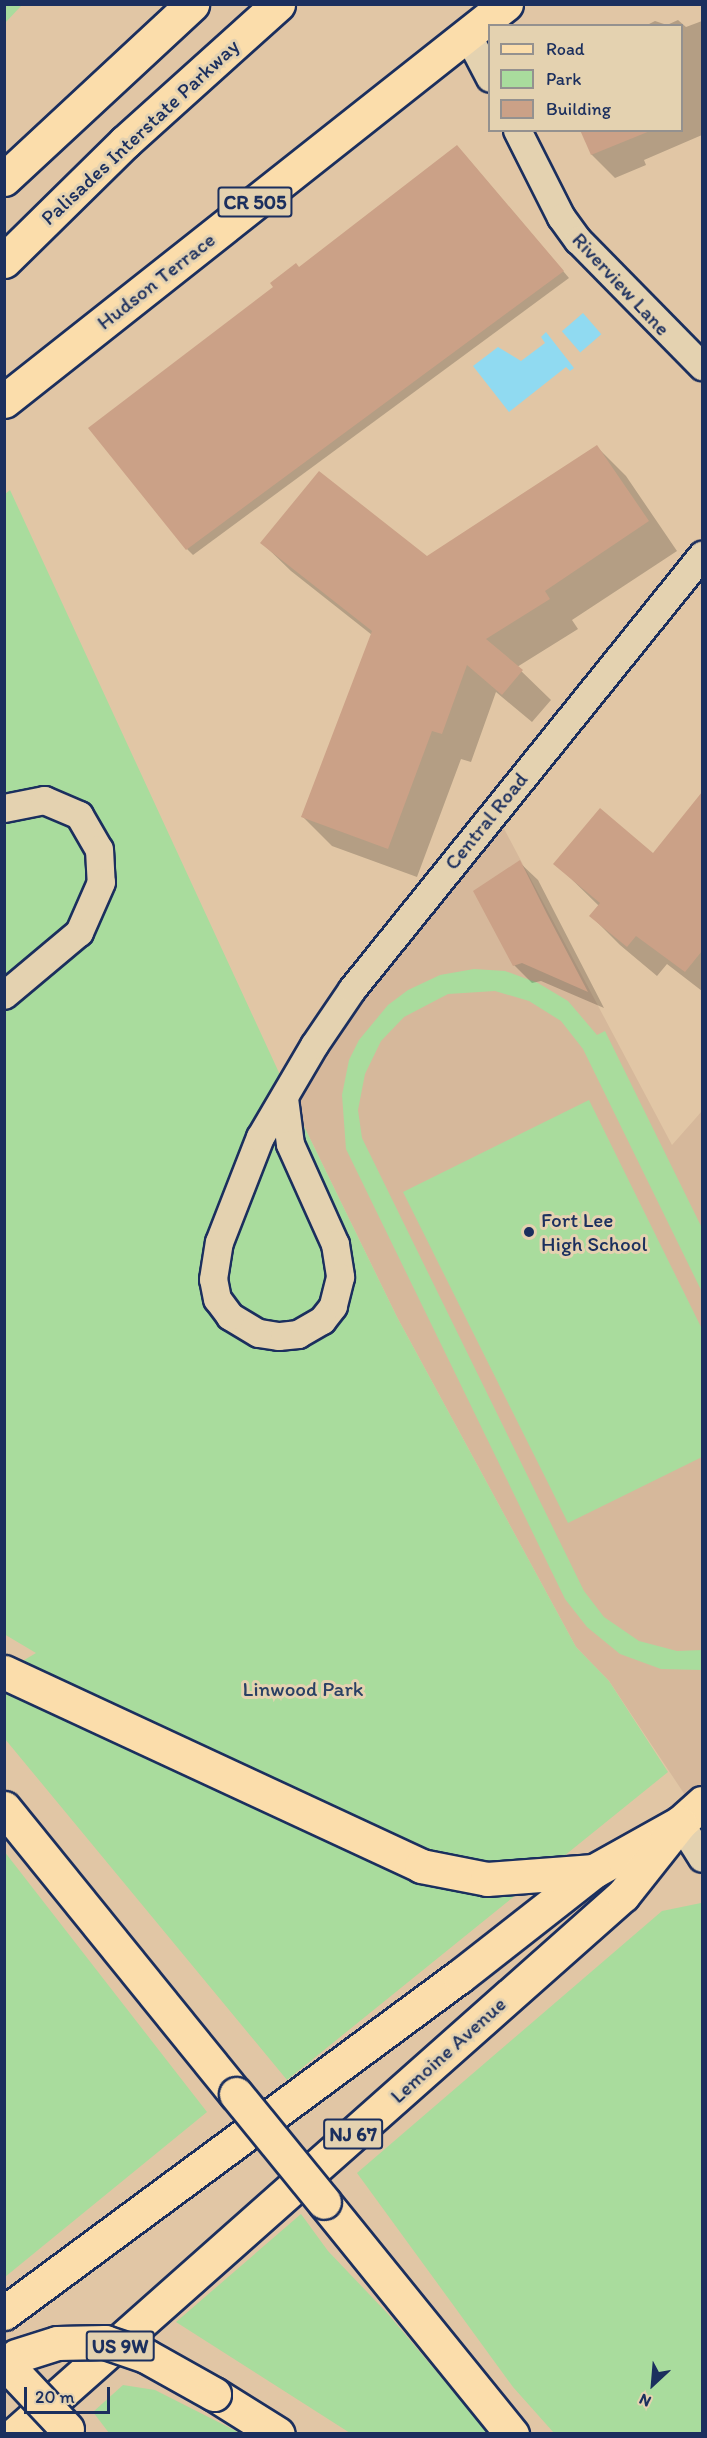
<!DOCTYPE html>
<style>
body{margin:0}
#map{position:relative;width:707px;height:2438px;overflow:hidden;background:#e1c6a5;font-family:Itim,sans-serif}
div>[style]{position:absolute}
.built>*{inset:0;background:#d6b89b}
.green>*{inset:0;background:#a9dc9d}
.water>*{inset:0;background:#90daf1;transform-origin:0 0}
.shadow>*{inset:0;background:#0003}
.building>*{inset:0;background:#cba187}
.roads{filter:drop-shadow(2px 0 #1b2f5e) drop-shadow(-2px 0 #1b2f5e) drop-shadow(0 2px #1b2f5e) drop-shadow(0 -2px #1b2f5e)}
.street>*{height:27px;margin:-13.5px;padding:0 13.5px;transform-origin:13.5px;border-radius:13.5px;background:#e4d2b0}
.primary>*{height:33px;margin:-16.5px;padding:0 16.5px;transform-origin:16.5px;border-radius:16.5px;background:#fbddab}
.highway>*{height:33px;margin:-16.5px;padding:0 16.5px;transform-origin:16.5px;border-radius:16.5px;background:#fbddab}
.bridges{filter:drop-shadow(2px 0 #1b2f5e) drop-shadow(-2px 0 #1b2f5e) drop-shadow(0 2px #1b2f5e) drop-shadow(0 -2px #1b2f5e)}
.primary-bridge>*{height:33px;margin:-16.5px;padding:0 16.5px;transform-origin:16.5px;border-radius:16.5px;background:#fbddab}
.highway-bridge>*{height:33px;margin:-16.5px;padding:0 16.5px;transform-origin:16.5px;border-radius:16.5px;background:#fbddab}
.dots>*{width:16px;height:16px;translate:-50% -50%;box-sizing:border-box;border:3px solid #e4d2b0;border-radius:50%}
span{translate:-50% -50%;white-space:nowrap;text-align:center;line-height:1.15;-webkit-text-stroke:6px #e4d2b0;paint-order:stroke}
.shield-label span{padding:2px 4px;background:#e4d2b0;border:2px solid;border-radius:4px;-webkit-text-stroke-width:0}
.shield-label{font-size:20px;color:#1b2f5e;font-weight:700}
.street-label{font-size:21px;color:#1b2f5e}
.poi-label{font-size:21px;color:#1b2f5e}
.left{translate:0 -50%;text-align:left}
.park-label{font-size:21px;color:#294064}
.frame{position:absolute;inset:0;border:6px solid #1b2f5e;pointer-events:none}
.legend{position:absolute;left:488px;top:24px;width:195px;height:108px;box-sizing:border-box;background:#e4d2b0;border:2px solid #94918f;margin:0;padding:8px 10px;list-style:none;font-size:18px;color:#1b2f5e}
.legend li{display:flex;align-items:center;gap:12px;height:30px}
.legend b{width:30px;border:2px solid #94918f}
.north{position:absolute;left:623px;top:2354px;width:60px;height:60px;-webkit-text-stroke:4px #e4d2b0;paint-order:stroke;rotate:206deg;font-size:16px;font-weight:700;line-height:24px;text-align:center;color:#1b2f5e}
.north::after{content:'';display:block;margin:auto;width:21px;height:27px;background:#1b2f5e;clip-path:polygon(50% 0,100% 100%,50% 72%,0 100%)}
.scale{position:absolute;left:24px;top:2387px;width:86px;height:27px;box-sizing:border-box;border:3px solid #1b2f5e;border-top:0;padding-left:8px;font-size:18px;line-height:21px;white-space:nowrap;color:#1b2f5e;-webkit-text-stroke:4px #e4d2b0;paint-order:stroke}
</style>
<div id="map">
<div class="built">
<div style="clip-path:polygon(494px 810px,672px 1145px,702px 1111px,702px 1803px,695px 1810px,609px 1681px,576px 1647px,397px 1317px,299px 1116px,291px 1085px)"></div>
</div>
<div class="green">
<div style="clip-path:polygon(5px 4px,22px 5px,5px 23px,4px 5px)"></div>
<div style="clip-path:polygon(10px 490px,299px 1116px,397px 1317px,576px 1647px,609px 1681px,668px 1772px,287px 2080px,5px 1739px,4px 1672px,36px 1653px,4px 1634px,4px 495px)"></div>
<div style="clip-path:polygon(474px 969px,505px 971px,538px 983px,568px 1001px,597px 1035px,605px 1031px,702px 1228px,702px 1292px,583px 1049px,561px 1021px,529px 1001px,495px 991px,448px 994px,404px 1017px,381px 1041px,365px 1074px,358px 1110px,362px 1138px,584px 1591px,604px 1617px,639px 1641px,677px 1651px,702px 1650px,702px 1670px,661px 1669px,620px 1654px,587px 1627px,565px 1599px,346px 1149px,342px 1095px,349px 1060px,359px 1040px,388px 1005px,408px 990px,440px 975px)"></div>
<div style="clip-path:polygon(589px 1100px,702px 1329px,702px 1457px,568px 1523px,403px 1192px)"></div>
<div style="clip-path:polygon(4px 1851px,207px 2112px,5px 2277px,4px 2277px)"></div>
<div style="clip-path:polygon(701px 1903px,702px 2433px,554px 2433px,513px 2387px,357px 2173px,662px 1911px)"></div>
<div style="clip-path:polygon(301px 2214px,328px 2251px,388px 2314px,488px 2433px,350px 2433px,176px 2322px)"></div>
<div style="clip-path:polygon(123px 2385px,155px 2390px,240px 2433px,109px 2433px,93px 2412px)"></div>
</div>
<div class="water">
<div style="left:583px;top:313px;width:28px;height:28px;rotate:49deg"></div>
<div style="clip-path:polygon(546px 332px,574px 368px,570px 371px,566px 367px,509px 412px,473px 366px,498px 347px,521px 361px,545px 343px,541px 337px)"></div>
</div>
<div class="shadow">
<div style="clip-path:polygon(678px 20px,686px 27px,702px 21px,702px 135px,644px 160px,646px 165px,615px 178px,592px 155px,581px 130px,682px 130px,682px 26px,645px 26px,655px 21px,667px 25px)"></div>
<div style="clip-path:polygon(463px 153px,569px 278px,193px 555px,187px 549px,300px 269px)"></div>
<div style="clip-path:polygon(597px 447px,626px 476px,677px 551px,572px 620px,578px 629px,517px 667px,551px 700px,532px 722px,496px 692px,471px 762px,461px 759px,417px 877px,332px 846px,303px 817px,372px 635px,291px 571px,262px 543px,427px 558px)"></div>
<div style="clip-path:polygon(702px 795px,702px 991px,667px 964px,657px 976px,620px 945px,591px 916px,599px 906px,556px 864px,654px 855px)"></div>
<div style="clip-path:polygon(519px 862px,538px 880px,604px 1008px,541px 981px,532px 983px,514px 965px)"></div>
</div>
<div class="building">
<div style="clip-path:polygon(580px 130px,649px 130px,650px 131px,591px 155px)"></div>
<div style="clip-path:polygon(457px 145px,564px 271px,186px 550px,88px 428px,273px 287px,270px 283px,296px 263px,299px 267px)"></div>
<div style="clip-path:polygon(597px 445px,649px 521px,545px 591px,550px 599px,486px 639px,523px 670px,502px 695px,467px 665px,442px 734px,432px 731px,388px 849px,301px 817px,372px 631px,260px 543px,319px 471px,427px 556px)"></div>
<div style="clip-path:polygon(702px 792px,702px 951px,685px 972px,636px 936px,627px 947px,589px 916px,600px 903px,553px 864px,600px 808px,653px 853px)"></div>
<div style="clip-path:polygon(520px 860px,547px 914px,588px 992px,522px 963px,513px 966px,473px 891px)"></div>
</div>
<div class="roads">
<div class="street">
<div style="left:468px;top:36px;width:47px;rotate:62.4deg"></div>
<div style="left:517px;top:130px;width:97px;rotate:63.2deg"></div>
<div style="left:561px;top:217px;width:29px;rotate:54deg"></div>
<div style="left:578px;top:240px;width:177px;rotate:45.5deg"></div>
<div style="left:4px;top:808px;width:41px;rotate:-11.3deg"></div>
<div style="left:44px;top:800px;width:38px;rotate:23deg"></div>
<div style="left:79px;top:815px;width:39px;rotate:60deg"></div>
<div style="left:99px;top:849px;width:33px;rotate:87deg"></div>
<div style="left:101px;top:882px;width:55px;rotate:113.7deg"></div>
<div style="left:79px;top:932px;width:98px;rotate:140deg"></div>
<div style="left:284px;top:1098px;width:46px;rotate:82.6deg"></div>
<div style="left:290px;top:1144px;width:110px;rotate:65.8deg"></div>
<div style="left:335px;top:1244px;width:33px;rotate:81deg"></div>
<div style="left:340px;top:1277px;width:30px;rotate:104deg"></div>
<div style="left:333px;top:1306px;width:18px;rotate:128deg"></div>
<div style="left:322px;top:1320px;width:28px;rotate:150deg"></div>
<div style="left:298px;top:1334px;width:20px;rotate:174deg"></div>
<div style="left:278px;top:1336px;width:20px;rotate:-171deg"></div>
<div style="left:258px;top:1333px;width:33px;rotate:-149deg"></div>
<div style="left:230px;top:1316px;width:21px;rotate:-127deg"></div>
<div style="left:217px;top:1299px;width:20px;rotate:-101deg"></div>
<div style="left:213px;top:1279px;width:37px;rotate:-81deg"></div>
<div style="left:219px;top:1242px;width:113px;rotate:-68.7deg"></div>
<div style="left:260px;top:1137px;width:107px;rotate:-59.6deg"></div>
<div style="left:314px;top:1045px;width:68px;rotate:-55.8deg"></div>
<div style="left:352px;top:989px;width:558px;rotate:-51.12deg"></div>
<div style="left:680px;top:1823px;width:41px;rotate:57.8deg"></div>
</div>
<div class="primary">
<div style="left:4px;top:401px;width:640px;rotate:-38.34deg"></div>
<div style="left:4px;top:2313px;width:567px;rotate:-36.47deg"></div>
<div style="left:460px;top:1976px;width:170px;rotate:-38.1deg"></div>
<div style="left:594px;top:1871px;width:98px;rotate:-29.2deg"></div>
<div style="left:680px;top:1823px;width:30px;rotate:-42deg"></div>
<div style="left:214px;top:2394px;width:75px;rotate:32deg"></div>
<div style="left:15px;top:2434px;width:813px;rotate:-41.56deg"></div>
<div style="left:623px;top:1895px;width:92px;rotate:-51.6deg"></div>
</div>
<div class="highway">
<div style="left:4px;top:179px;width:257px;rotate:-42.9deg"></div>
<div style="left:4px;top:261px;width:170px;rotate:-44.5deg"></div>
<div style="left:125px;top:142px;width:206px;rotate:-42deg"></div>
<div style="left:4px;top:1672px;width:460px;rotate:24.9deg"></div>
<div style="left:421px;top:1866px;width:67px;rotate:11.1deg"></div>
<div style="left:487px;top:1879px;width:107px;rotate:-4.3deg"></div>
<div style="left:4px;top:1808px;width:368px;rotate:51deg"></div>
<div style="left:324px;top:2202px;width:299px;rotate:51deg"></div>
</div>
</div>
<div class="bridges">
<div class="primary-bridge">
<div style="left:16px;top:2356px;width:43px;rotate:-17.6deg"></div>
<div style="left:57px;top:2343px;width:48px;rotate:-1.2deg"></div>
<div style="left:105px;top:2342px;width:43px;rotate:18.9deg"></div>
<div style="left:146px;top:2356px;width:78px;rotate:29.2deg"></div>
</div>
<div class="highway-bridge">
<div style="left:236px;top:2094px;width:139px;rotate:50.8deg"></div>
<div style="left:4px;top:2362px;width:92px;rotate:46.8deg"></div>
</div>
</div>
<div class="dots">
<div style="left:529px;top:1232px;background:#1b2f5e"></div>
</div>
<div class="shield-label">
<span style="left:255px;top:202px">CR 505</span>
<span style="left:353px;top:2134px">NJ 67</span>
<span style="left:120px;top:2346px">US 9W</span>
</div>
<div class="street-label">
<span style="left:140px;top:132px;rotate:-43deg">Palisades Interstate Parkway</span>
<span style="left:156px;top:281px;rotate:-38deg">Hudson Terrace</span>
<span style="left:621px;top:284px;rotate:47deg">Riverview Lane</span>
<span style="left:486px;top:821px;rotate:-51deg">Central Road</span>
<span style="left:448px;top:2050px;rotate:-42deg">Lemoine Avenue</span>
</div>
<div class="poi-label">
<span class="left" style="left:541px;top:1232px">Fort Lee<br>High School</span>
</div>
<div class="park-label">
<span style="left:303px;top:1689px">Linwood Park</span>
</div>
<div class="frame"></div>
<ul class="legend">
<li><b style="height:8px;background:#fbddab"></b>Road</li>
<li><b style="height:16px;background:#a9dc9d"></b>Park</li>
<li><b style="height:16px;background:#cba187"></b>Building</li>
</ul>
<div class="north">N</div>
<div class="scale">20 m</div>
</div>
